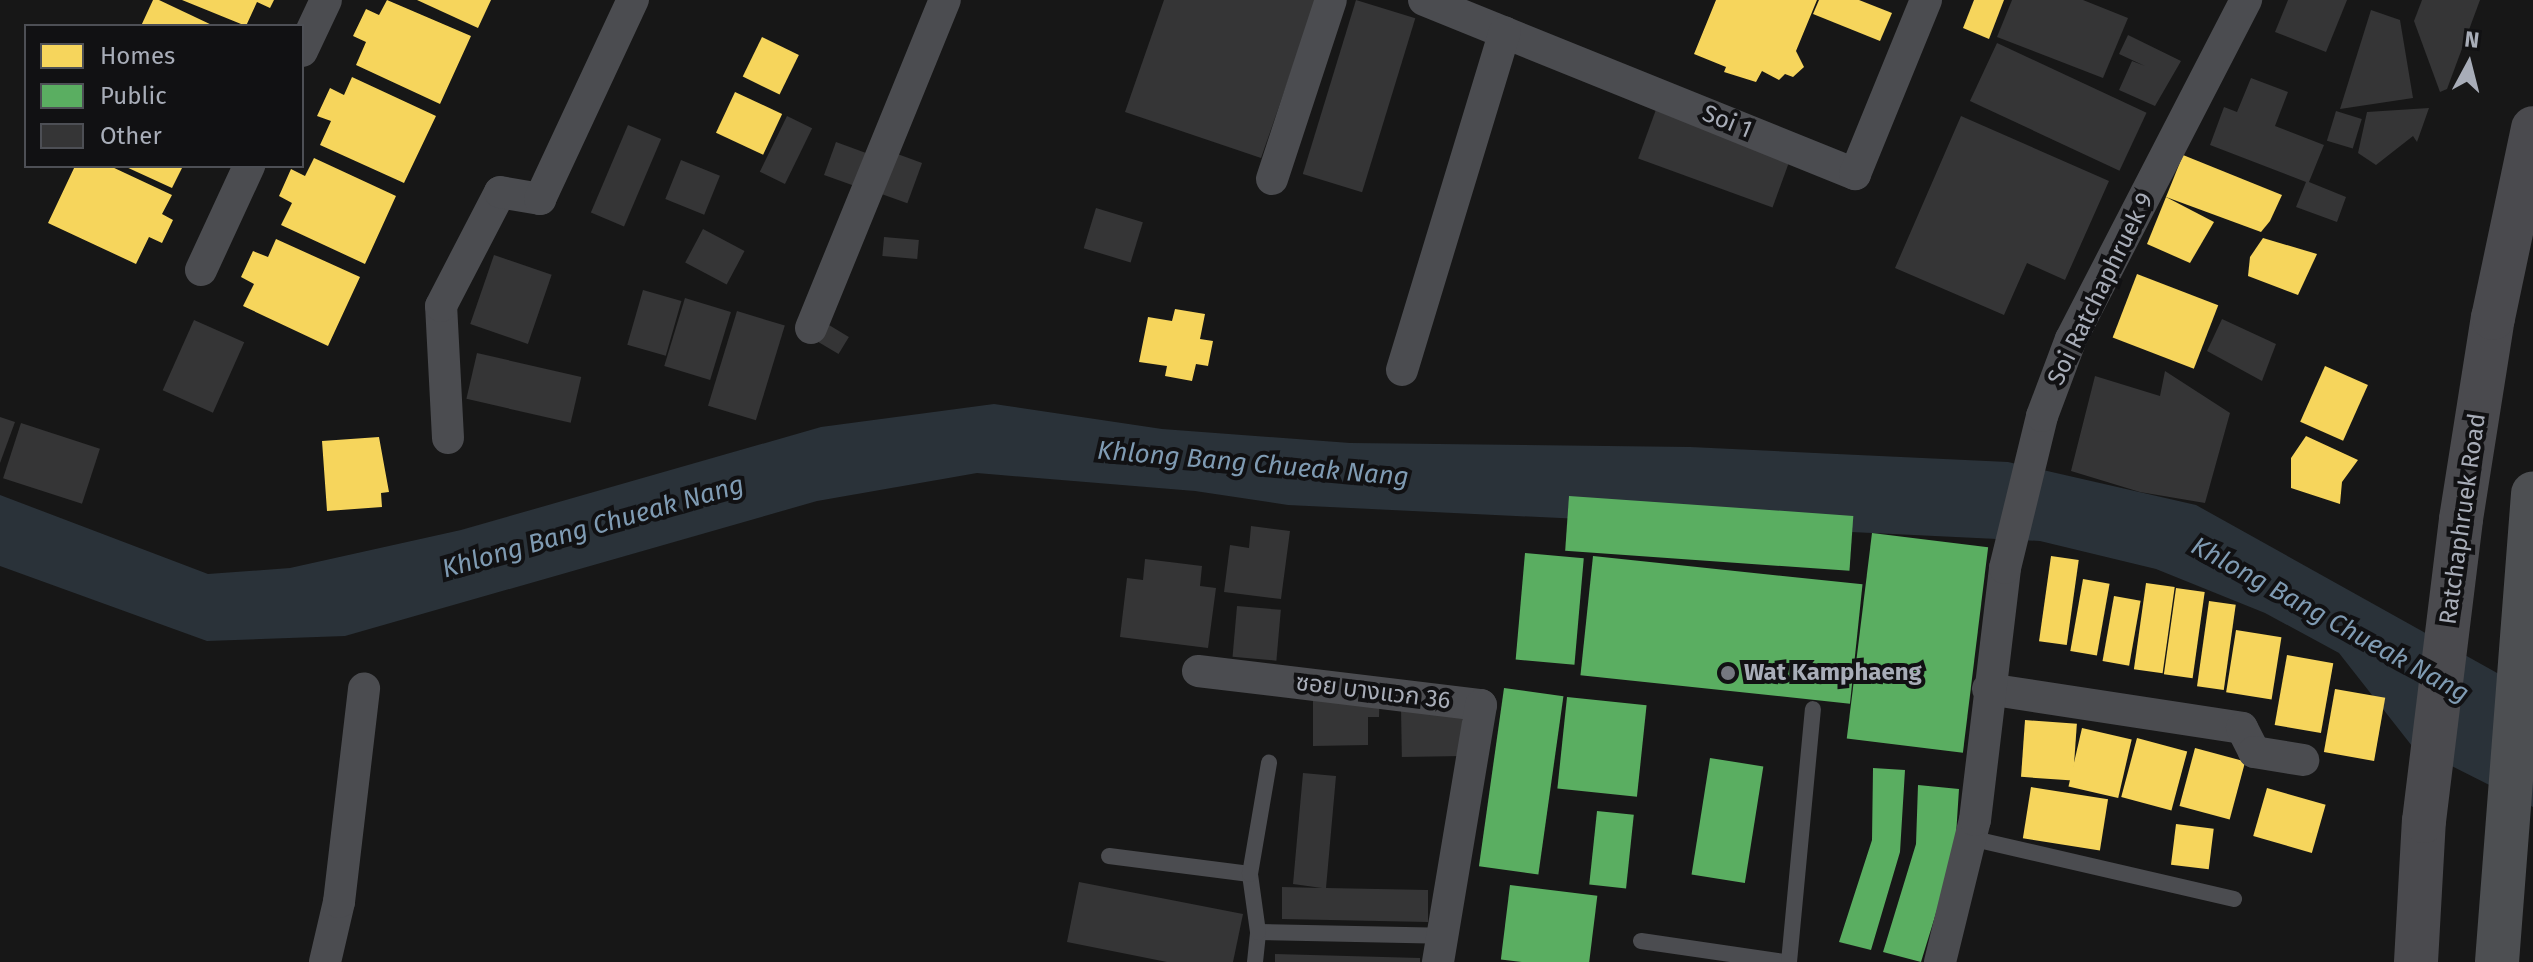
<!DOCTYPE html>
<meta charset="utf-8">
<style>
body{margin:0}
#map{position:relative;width:2533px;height:962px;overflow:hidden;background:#171717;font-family:"Fira Sans","Noto Sans Thai",sans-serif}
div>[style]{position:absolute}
.water>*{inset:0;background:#2a3239}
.homes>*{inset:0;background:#f6d55c;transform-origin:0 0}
.public>*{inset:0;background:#5aae61;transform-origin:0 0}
.building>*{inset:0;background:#353536;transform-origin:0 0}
.service>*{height:16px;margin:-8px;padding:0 8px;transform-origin:8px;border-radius:8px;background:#4b4c50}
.minor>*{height:32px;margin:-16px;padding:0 16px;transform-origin:16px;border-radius:16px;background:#4b4c50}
.secondary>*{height:44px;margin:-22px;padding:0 22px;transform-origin:22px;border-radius:22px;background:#4a4a4e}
.primary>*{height:44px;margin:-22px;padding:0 22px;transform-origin:22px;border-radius:22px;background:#4d4f52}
.dots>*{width:22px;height:22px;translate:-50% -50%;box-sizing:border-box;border:4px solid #111113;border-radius:50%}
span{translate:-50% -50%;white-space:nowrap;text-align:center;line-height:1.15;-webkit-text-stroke:8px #111113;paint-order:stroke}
.street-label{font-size:24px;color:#a8adb8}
.poi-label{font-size:24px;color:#a8adb8;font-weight:700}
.left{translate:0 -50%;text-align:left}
.water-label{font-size:26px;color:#7f9bb3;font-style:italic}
.legend{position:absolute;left:24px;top:24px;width:280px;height:144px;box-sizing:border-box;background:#111113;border:2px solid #4d4f55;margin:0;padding:10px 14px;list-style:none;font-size:24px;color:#a8adb8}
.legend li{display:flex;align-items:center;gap:16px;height:40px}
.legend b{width:40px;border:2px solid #4d4f55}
.north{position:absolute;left:2429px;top:24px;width:80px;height:80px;-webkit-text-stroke:6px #111113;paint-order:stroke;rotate:7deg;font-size:22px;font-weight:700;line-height:32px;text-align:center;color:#a8adb8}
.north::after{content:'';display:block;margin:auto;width:28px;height:36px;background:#a8adb8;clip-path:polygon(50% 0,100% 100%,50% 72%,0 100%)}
</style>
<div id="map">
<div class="water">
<div style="clip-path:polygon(994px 404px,1162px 429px,1350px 443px,1690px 447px,2008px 462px,2196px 505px,2533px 693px,2533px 807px,2412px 746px,2339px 653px,2265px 613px,2156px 569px,2040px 541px,1288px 505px,1195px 491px,977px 473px,817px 501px,345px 636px,207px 641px,0 566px,0 495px,208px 574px,290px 568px,461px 530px,821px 427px)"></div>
</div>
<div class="homes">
<div style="clip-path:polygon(153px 0,159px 0,214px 26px,141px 26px)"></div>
<div style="clip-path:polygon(182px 0,274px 0,270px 8px,257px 2px,246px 26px)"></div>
<div style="clip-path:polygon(387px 0,471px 36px,440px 104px,356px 65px,366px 42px,353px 36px,366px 9px,379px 15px)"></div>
<div style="clip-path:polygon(417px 0,491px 0,478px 28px)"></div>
<div style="clip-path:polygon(1716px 0,1817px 0,1796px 51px,1804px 67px,1793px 77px,1785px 74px,1779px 80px,1762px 71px,1756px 82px,1724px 72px,1726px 67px,1694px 54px)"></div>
<div style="clip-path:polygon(1819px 0,1859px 0,1892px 13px,1880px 41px,1813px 14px)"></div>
<div style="clip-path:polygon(1974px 0,2004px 0,1989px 39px,1963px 28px)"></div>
<div style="left:762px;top:37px;width:41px;height:44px;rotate:26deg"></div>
<div style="clip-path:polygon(352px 77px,436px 116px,404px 183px,320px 145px,331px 121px,317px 116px,330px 88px,344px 95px)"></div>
<div style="left:735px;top:92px;width:52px;height:45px;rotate:25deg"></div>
<div style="clip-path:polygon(2183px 155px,2282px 195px,2270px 221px,2261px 232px,2166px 197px)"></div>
<div style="clip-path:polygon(314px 158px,396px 196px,365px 264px,281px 225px,292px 203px,279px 196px,291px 169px,305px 176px)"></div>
<div style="clip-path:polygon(75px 166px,110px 166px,172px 195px,162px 214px,173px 220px,162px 243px,149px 237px,136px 264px,48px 223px)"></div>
<div style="clip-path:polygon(124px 166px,183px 166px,172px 188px)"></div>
<div style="clip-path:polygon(2166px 197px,2214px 222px,2190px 263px,2147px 244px)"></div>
<div style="clip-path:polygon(2263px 238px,2317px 254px,2298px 295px,2248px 276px,2250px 257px)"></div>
<div style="clip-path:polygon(276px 239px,360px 277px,328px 346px,243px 306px,254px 284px,241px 277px,253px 251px,268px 257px)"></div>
<div style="left:2137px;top:274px;width:87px;height:68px;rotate:21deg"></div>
<div style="clip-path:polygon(1175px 309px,1205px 314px,1200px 339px,1213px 341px,1208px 366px,1196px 364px,1192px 381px,1165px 376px,1167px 366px,1139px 362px,1148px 317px,1172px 321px)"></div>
<div style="left:2325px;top:366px;width:47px;height:61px;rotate:24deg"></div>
<div style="clip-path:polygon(2306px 436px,2358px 460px,2342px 482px,2340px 504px,2291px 488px,2291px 458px)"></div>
<div style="clip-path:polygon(379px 437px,389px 492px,381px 493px,382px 507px,327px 511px,322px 441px)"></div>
<div style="left:2051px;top:556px;width:28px;height:86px;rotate:8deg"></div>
<div style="left:2083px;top:579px;width:27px;height:73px;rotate:10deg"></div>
<div style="left:2146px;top:583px;width:29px;height:87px;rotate:8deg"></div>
<div style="left:2176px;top:588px;width:29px;height:87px;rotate:8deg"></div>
<div style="left:2114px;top:596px;width:27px;height:66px;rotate:10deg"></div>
<div style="left:2209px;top:601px;width:27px;height:86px;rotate:8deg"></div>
<div style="left:2236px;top:630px;width:46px;height:63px;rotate:9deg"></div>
<div style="left:2287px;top:655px;width:47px;height:71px;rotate:10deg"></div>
<div style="left:2335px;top:689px;width:51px;height:64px;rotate:10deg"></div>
<div style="left:2025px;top:720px;width:52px;height:57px;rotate:4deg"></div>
<div style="left:2082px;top:728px;width:51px;height:60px;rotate:13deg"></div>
<div style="left:2137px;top:738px;width:52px;height:61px;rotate:15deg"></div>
<div style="left:2195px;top:748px;width:52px;height:60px;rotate:15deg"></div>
<div style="left:2031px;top:787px;width:78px;height:52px;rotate:9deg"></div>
<div style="left:2267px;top:788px;width:61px;height:50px;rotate:16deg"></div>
<div style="left:2176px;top:824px;width:38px;height:41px;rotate:7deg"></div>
</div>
<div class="public">
<div style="left:1569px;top:496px;width:285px;height:55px;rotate:4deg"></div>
<div style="left:1872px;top:533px;width:117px;height:207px;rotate:7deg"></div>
<div style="left:1525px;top:553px;width:59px;height:107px;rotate:5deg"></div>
<div style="left:1593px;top:556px;width:271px;height:120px;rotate:6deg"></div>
<div style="left:1504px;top:688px;width:60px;height:180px;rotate:8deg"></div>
<div style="left:1567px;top:697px;width:80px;height:92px;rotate:6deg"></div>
<div style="left:1710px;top:758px;width:54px;height:118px;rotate:9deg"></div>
<div style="clip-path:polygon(1873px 768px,1905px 770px,1900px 852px,1871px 950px,1839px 942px,1872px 840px)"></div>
<div style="clip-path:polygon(1918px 785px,1959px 789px,1955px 851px,1921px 962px,1883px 952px,1916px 844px)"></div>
<div style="left:1597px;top:811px;width:37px;height:74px;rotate:6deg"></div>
<div style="left:1510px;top:885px;width:88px;height:75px;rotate:7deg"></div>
</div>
<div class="building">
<div style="clip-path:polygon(1164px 0,1316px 0,1261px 158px,1125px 112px)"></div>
<div style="left:1356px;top:0;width:62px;height:182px;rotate:17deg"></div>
<div style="clip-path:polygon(2012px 0,2083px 0,2128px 18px,2103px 78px,1997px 37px)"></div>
<div style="clip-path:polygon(2288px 0,2347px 0,2326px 52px,2275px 32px)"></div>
<div style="clip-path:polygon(2422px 0,2480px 0,2447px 89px,2440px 92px,2414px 21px)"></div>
<div style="clip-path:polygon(2371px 10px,2400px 20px,2413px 98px,2340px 109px)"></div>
<div style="clip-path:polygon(2128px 35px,2181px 61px,2155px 106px,2119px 90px,2132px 61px,2145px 66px,2119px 54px)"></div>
<div style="left:1997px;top:43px;width:165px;height:64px;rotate:25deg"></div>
<div style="clip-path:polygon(2251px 78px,2288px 92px,2275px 126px,2324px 145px,2309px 182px,2346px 197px,2337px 222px,2296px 207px,2306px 182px,2210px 145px,2224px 107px,2237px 112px)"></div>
<div style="left:1658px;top:104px;width:143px;height:58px;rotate:20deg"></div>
<div style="clip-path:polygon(2429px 108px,2417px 142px,2413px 136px,2376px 165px,2358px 153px,2367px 112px)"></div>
<div style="left:2336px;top:111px;width:27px;height:31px;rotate:17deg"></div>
<div style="left:787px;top:116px;width:28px;height:62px;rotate:26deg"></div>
<div style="clip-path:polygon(1961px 116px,2109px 181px,2065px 280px,2027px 263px,2004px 315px,1895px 268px)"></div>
<div style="left:628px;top:125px;width:36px;height:95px;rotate:23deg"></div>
<div style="left:836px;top:142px;width:32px;height:35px;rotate:20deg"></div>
<div style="left:892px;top:152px;width:32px;height:43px;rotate:20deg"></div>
<div style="left:681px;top:160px;width:42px;height:42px;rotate:22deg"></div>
<div style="left:1096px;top:208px;width:49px;height:42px;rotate:17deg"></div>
<div style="left:703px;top:229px;width:47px;height:38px;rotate:28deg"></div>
<div style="left:884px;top:237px;width:35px;height:19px;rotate:5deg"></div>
<div style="left:494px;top:255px;width:61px;height:73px;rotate:19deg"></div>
<div style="left:643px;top:290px;width:40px;height:57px;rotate:16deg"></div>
<div style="left:685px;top:298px;width:48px;height:71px;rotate:17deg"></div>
<div style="left:737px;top:311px;width:50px;height:99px;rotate:17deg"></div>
<div style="clip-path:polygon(2222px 319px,2276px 344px,2262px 381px,2207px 351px)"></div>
<div style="left:194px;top:320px;width:55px;height:77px;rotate:24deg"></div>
<div style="left:824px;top:322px;width:29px;height:20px;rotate:31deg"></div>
<div style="left:477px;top:353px;width:107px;height:47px;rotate:13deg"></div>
<div style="clip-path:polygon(2165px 371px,2230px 413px,2205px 503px,2140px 492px,2071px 471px,2095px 376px,2160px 396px)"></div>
<div style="clip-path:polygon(0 417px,15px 422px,0 463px)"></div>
<div style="left:21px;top:423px;width:83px;height:58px;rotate:18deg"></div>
<div style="clip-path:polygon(1251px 526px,1290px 531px,1281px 599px,1224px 592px,1230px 545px,1249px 548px)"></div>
<div style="clip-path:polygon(1145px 559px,1202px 566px,1200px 586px,1216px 588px,1208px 648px,1120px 637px,1127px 578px,1143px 580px)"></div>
<div style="left:1237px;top:606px;width:44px;height:51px;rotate:5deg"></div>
<div style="clip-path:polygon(1313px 687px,1380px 687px,1379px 717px,1368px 717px,1368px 745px,1313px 746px)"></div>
<div style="left:1462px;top:707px;width:49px;height:61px;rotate:89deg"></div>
<div style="clip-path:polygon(1303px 773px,1336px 776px,1326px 888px,1428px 890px,1428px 922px,1282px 919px,1282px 887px,1322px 888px,1293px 884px)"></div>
<div style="clip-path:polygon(1079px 882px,1243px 914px,1233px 962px,1167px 962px,1067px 942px)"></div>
<div style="clip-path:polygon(1275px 954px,1420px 958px,1420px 962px,1275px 962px)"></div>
</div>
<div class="service">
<div style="left:1970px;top:838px;width:271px;rotate:13deg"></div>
<div style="left:1109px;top:856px;width:142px;rotate:7.3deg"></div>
<div style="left:1258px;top:932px;width:184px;rotate:1.2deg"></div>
<div style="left:1641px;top:941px;width:146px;rotate:8.3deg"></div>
<div style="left:1255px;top:962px;width:30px;rotate:-84deg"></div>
<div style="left:1258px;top:932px;width:59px;rotate:-97.9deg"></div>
<div style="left:1250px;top:874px;width:113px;rotate:-80.3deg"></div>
<div style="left:1789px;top:962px;width:254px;rotate:-84.6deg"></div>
</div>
<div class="minor">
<div style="left:1424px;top:0;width:465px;rotate:22deg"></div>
<div style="left:1855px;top:174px;width:188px;rotate:-67.8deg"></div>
<div style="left:302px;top:51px;width:56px;rotate:-64.8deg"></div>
<div style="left:1272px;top:179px;width:188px;rotate:-71.8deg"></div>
<div style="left:201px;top:270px;width:115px;rotate:-65.2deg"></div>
<div style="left:811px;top:328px;width:354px;rotate:-67.8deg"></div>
<div style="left:1402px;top:370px;width:353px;rotate:-73.1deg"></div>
<div style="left:448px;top:438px;width:132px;rotate:-93deg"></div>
<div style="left:441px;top:306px;width:128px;rotate:-62.6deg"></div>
<div style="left:500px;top:192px;width:41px;rotate:9.9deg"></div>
<div style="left:540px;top:199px;width:220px;rotate:-65deg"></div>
<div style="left:1198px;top:671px;width:285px;rotate:6.9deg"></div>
<div style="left:1481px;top:705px;width:261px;rotate:99.5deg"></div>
<div style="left:1988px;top:689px;width:257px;rotate:8.7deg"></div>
<div style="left:2242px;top:728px;width:27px;rotate:63deg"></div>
<div style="left:2254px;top:752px;width:50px;rotate:9.3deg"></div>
<div style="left:325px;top:962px;width:62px;rotate:-76.9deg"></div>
<div style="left:339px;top:902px;width:215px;rotate:-83.3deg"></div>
<div style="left:1940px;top:962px;width:146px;rotate:-76.2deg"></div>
<div style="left:1975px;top:820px;width:254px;rotate:-83.2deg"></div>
<div style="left:2005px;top:568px;width:156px;rotate:-76.3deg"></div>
<div style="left:2042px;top:416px;width:82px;rotate:-69.4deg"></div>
<div style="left:2071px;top:339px;width:382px;rotate:-62.7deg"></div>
</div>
<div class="secondary">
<div style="left:2416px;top:962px;width:141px;rotate:-86.8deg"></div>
<div style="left:2424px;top:821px;width:304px;rotate:-83deg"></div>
<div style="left:2461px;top:519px;width:204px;rotate:-81deg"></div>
<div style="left:2493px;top:318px;width:194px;rotate:-78.1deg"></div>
</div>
<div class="primary">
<div style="left:2497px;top:962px;width:470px;rotate:-85.6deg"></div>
</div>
<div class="dots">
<div style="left:1728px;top:673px;background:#757880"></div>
</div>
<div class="street-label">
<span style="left:1727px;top:122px;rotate:22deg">Soi 1</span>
<span style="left:2101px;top:289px;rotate:-64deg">Soi Ratchaphruek 9</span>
<span style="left:2463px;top:519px;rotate:-82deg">Ratchaphruek Road</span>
<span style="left:1373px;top:692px;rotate:7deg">ซอย บางแวก 36</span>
</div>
<div class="poi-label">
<span class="left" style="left:1744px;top:673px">Wat Kamphaeng</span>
</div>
<div class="water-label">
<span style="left:1253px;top:464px;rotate:5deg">Khlong Bang Chueak Nang</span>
<span style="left:593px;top:527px;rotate:-16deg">Khlong Bang Chueak Nang</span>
<span style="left:2330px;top:620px;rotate:29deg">Khlong Bang Chueak Nang</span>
</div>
<ul class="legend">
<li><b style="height:22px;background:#f6d55c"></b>Homes</li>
<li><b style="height:22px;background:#5aae61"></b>Public</li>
<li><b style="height:22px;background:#353536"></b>Other</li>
</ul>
<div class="north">N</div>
</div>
